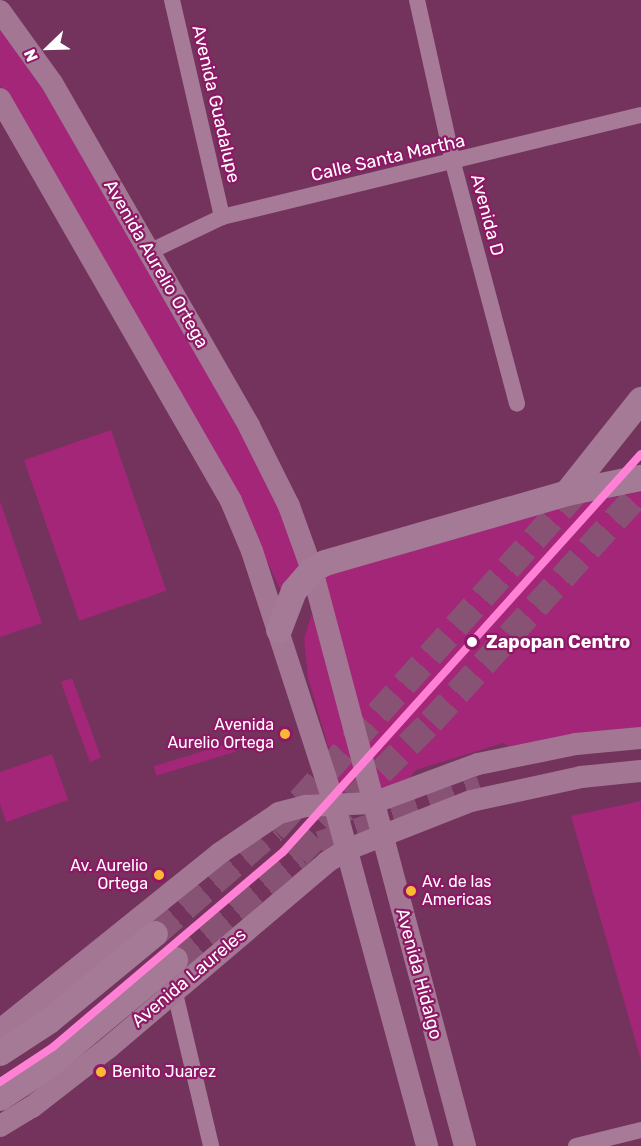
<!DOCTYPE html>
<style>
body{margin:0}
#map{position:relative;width:641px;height:1146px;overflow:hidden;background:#73335d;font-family:Rubik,sans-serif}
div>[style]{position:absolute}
.green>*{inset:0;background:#a32678;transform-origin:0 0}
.primary-tunnel>*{height:26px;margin-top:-13px;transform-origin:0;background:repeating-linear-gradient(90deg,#885275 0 26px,transparent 0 39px)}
.street>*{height:16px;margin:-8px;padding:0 8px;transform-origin:8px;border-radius:8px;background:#a77a98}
.secondary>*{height:22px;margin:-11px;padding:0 11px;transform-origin:11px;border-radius:11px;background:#a37694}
.primary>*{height:26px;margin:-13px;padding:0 13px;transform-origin:13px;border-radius:13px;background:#a57a96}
.metro-1>*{height:8px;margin:-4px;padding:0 4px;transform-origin:4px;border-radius:4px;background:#ff80d4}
.dots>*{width:16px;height:16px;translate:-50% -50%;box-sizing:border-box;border:3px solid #8e1865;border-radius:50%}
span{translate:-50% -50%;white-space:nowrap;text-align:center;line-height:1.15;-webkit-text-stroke:4.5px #8e1865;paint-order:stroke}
.bus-label{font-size:16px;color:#fff}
.right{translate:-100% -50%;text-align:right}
.left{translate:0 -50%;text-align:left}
.street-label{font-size:18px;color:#fff}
.stop-label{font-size:18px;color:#fff;font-weight:700}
.north{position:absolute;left:18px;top:18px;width:60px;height:60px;-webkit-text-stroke:4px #8e1865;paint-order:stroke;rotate:247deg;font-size:16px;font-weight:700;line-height:24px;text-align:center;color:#fff}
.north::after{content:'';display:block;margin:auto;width:21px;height:27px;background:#fff;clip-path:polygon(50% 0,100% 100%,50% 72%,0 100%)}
</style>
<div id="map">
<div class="green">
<div style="clip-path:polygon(0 19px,159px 279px,306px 558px,281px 591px,247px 519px,35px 140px,0 86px)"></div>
<div style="left:111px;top:430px;width:170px;height:92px;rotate:71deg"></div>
<div style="clip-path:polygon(641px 492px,641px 733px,514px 749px,503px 743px,416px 770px,401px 788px,377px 790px,321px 574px,517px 516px)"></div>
<div style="clip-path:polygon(0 501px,42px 623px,0 637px)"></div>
<div style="clip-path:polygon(312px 613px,361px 788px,342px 794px,308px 678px,304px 639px)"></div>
<div style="left:72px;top:678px;width:85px;height:12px;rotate:70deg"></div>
<div style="left:233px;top:742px;width:10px;height:83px;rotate:73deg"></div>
<div style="clip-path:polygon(52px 754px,68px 800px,6px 822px,0 804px,0 772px)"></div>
<div style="clip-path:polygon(641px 801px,641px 1060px,571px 816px)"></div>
</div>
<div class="primary-tunnel">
<div style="left:320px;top:844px;width:170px;rotate:-18.9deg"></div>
<div style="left:155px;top:934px;width:158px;rotate:-41.2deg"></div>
<div style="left:274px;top:830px;width:468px;rotate:-48.2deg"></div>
<div style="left:175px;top:960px;width:162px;rotate:-40.5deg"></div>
<div style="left:298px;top:855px;width:188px;rotate:-45deg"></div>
<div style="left:431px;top:722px;width:312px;rotate:-47.7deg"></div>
</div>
<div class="street">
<div style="left:172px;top:0;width:223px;rotate:77deg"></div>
<div style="left:417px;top:0;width:167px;rotate:77.5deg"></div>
<div style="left:453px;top:163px;width:249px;rotate:75.1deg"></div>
<div style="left:149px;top:252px;width:81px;rotate:-25.6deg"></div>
<div style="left:222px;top:217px;width:431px;rotate:-13.7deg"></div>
<div style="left:174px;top:989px;width:161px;rotate:76.7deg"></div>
<div style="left:576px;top:1146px;width:67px;rotate:-13.8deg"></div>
</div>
<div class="secondary">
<div style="left:0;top:11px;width:89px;rotate:54.2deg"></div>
<div style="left:52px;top:83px;width:396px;rotate:60.1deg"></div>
<div style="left:249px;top:426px;width:89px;rotate:63.4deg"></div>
<div style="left:289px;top:506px;width:68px;rotate:70.2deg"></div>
<div style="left:312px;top:570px;width:596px;rotate:75.12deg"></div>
<div style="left:0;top:99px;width:464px;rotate:60.1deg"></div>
<div style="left:231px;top:501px;width:54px;rotate:67.2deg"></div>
<div style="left:252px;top:551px;width:269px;rotate:72deg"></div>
<div style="left:335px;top:807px;width:351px;rotate:74.8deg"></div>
<div style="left:0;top:1030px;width:282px;rotate:-38.8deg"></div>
<div style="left:220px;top:853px;width:71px;rotate:-34.1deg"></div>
<div style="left:279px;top:813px;width:28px;rotate:-15deg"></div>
<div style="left:306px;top:806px;width:67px;rotate:-2.6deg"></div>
<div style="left:373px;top:803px;width:112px;rotate:-20.4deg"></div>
<div style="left:478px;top:764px;width:100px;rotate:-11.5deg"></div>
<div style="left:576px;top:744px;width:65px;rotate:-5.3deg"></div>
<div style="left:0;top:1126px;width:37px;rotate:-31deg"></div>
<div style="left:32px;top:1107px;width:96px;rotate:-37.8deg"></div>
<div style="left:108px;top:1048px;width:287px;rotate:-40.3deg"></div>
<div style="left:327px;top:862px;width:22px;rotate:-32deg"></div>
<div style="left:346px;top:850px;width:134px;rotate:-21.4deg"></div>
<div style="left:471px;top:801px;width:113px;rotate:-12.3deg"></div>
<div style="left:581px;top:777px;width:60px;rotate:-5.7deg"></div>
</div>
<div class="primary">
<div style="left:567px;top:493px;width:76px;rotate:-11.5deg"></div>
<div style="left:279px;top:630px;width:42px;rotate:-69deg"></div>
<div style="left:294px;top:591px;width:28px;rotate:-49deg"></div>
<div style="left:312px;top:570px;width:15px;rotate:-28deg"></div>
<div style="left:325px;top:563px;width:252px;rotate:-16.1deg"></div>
<div style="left:567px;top:493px;width:119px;rotate:-51.5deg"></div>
<div style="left:0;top:1053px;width:59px;rotate:-33.1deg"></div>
<div style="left:49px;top:1021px;width:137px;rotate:-39.4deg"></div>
<div style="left:0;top:1098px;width:51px;rotate:-33.1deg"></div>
<div style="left:43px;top:1070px;width:172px;rotate:-39.8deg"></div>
</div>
<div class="metro-1">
<div style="left:0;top:1082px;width:64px;rotate:-33.4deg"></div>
<div style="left:53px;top:1047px;width:302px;rotate:-40.3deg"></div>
<div style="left:283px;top:852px;width:535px;rotate:-48.03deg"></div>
</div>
<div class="dots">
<div style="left:472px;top:642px;background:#fff"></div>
<div style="left:285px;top:734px;background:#fab933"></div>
<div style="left:159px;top:875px;background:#fab933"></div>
<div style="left:411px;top:891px;background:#fab933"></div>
<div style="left:101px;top:1072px;background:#fab933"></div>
</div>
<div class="bus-label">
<span class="right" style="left:274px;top:734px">Avenida<br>Aurelio Ortega</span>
<span class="right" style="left:148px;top:875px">Av. Aurelio<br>Ortega</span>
<span class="left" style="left:422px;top:891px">Av. de las<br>Americas</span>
<span class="left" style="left:112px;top:1072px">Benito Juarez</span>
</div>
<div class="street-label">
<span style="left:216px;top:104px;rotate:77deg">Avenida Guadalupe</span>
<span style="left:388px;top:158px;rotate:-13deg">Calle Santa Martha</span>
<span style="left:487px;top:215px;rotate:75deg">Avenida D</span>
<span style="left:156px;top:264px;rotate:60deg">Avenida Aurelio Ortega</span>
<span style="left:419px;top:974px;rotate:75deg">Avenida Hidalgo</span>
<span style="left:189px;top:978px;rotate:-40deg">Avenida Laureles</span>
</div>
<div class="stop-label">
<span class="left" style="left:486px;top:642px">Zapopan Centro</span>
</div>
<div class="north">N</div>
</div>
